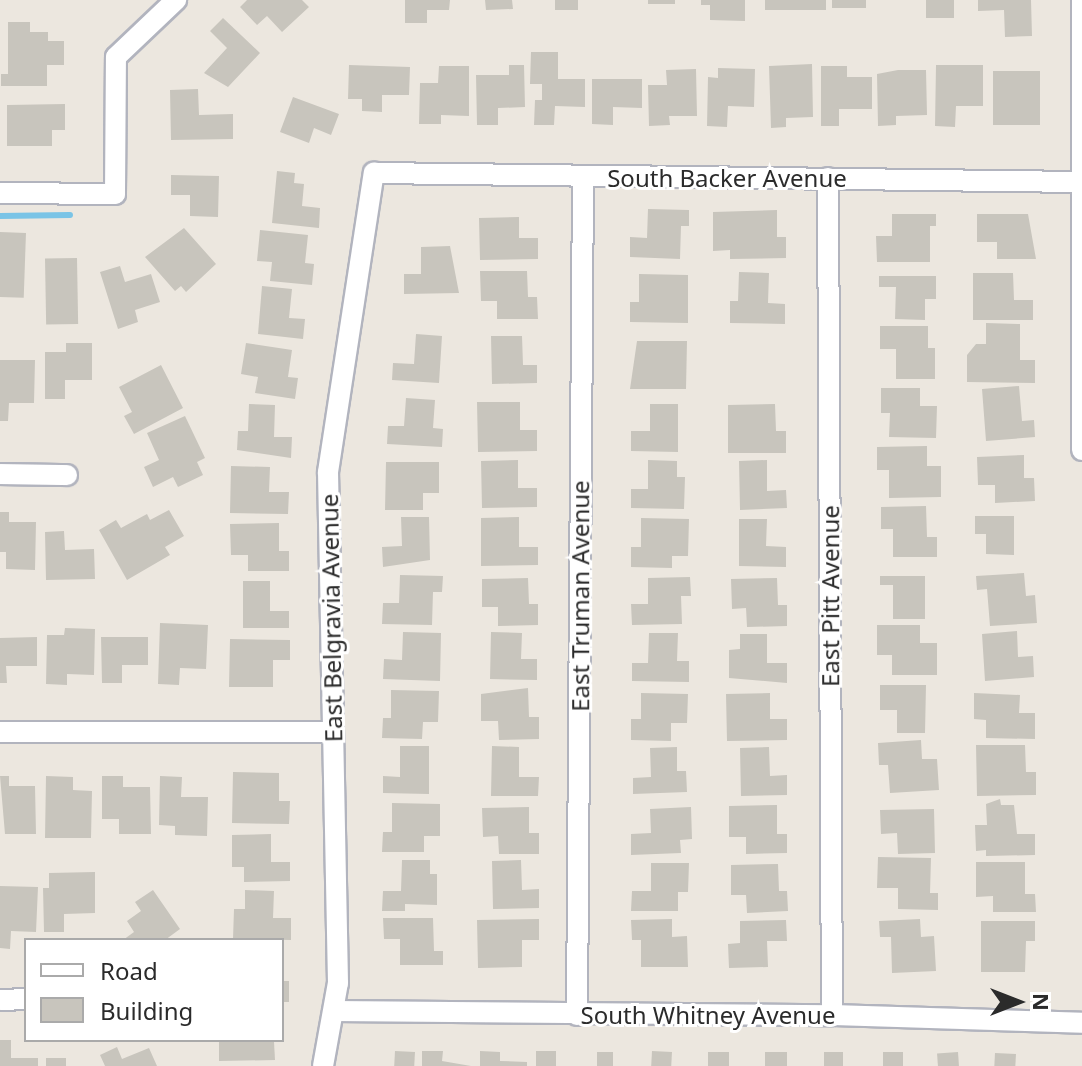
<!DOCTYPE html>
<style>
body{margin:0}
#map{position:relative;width:1082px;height:1066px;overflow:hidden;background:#ece7df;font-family:"Noto Sans",sans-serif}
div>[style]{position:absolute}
.stream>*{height:6px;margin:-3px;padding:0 3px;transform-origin:3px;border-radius:3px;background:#7ac4e6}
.building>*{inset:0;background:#c8c5bd;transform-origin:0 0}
.roads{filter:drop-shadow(2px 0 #b2b4be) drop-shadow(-2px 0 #b2b4be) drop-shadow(0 2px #b2b4be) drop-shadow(0 -2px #b2b4be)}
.minor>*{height:20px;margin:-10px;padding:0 10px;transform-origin:10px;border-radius:10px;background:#fff}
span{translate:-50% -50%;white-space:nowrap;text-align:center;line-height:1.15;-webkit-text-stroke:6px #fff;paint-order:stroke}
.street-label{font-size:24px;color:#2b2b2b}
.legend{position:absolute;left:24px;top:938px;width:260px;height:104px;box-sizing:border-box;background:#fff;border:2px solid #aaa;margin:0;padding:10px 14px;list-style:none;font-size:24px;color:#2b2b2b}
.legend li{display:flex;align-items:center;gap:16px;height:40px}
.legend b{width:40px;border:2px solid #aaa}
.north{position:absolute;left:978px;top:962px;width:80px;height:80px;-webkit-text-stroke:6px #fff;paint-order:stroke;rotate:90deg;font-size:22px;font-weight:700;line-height:32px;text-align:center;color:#2b2b2b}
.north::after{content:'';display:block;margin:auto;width:28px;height:36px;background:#2b2b2b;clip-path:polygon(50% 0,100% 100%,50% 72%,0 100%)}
</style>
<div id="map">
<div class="stream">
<div style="left:0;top:216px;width:70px;rotate:-0.8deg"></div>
</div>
<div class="building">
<div style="clip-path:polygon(247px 0,302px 0,309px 7px,282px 32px,267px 16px,257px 25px,240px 7px)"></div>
<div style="clip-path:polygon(405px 0,450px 0,449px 10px,427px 10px,427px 23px,405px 23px)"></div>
<div style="clip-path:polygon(485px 0,512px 0,513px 9px,486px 10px)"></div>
<div style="left:555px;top:0;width:23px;height:10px"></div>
<div style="left:648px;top:0;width:27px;height:4px"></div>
<div style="clip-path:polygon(701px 0,745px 0,745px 21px,710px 20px,710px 5px,701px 5px)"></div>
<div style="left:765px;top:0;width:61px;height:10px"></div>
<div style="left:832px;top:0;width:34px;height:8px"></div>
<div style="left:926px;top:0;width:28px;height:18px"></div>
<div style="clip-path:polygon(978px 0,1031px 0,1032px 36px,1005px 37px,1004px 10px,978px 11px)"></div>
<div style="clip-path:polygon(223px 18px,260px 53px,228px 87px,204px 73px,227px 48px,210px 31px)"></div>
<div style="clip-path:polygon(8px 22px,30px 22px,30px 32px,48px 32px,48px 41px,64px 41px,64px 65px,47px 65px,47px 86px,1px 86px,1px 74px,8px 74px)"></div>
<div style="clip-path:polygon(531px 52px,558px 52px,558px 79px,585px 79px,585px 107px,555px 106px,554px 125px,534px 125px,535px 100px,542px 100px,542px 84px,530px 84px)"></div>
<div style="clip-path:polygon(812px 64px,813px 117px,786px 118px,786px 127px,771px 128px,769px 66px)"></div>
<div style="clip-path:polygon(349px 65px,410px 67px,409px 95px,382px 95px,382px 112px,362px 111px,362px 99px,348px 99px)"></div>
<div style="clip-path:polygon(509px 65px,524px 65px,525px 107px,498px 108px,498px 125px,477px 125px,476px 75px,509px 75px)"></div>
<div style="clip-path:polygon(936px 65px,983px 65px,983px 106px,956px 106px,955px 127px,935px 126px)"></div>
<div style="clip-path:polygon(439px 66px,469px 66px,469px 116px,441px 115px,441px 124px,419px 124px,420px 83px,438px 83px)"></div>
<div style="clip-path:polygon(821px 66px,847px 66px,847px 77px,872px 77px,872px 109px,839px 109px,839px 126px,821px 126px)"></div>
<div style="clip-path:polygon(718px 68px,755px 69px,754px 107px,728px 106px,727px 127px,707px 126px,708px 77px,718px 78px)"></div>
<div style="clip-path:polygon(696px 69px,697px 116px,669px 116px,670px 125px,649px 126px,648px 85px,667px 85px,666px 70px)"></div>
<div style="clip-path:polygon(898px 70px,926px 70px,927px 115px,896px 116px,896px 125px,878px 126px,877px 74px)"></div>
<div style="left:993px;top:71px;width:47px;height:54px"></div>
<div style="clip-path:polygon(592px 79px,642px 79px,642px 108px,613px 107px,613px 125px,592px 124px)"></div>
<div style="clip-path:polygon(198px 89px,199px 115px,233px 114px,233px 139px,171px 140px,170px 90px)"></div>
<div style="clip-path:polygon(293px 97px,339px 114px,331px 135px,314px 128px,309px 143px,280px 132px)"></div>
<div style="clip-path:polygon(65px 104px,65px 130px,52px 130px,52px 146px,7px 146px,7px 105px)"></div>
<div style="clip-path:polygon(277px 171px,295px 173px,294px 183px,304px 184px,302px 206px,320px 208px,319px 228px,272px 223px)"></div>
<div style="clip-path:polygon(171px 175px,219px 176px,218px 217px,190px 216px,190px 195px,171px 195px)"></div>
<div style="clip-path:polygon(648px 209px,689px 210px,689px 226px,681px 226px,680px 259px,630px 257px,630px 237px,647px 238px)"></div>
<div style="clip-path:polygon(777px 210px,777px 237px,786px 237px,786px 258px,730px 259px,730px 250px,713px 251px,713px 212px)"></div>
<div style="clip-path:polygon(892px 214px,936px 214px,936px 226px,930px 226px,930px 262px,877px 262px,876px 236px,892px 236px)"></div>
<div style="clip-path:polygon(977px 214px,1028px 214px,1036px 259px,997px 259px,997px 242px,977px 242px)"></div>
<div style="clip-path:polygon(519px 217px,519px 238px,538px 238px,538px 259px,480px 260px,479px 218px)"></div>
<div style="clip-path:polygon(184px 228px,216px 264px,186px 292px,181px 286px,175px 291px,145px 257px)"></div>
<div style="clip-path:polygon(260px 230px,308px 235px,305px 263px,314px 264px,312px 285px,270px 281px,272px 262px,257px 261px)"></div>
<div style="left:0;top:232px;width:26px;height:65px;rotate:2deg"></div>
<div style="clip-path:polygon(450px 246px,459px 293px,404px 294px,404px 274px,421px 274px,421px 247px)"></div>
<div style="left:77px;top:258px;width:66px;height:32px;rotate:89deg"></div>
<div style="clip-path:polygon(120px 266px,125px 282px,151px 274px,160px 302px,135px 310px,138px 322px,118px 329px,100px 272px)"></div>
<div style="clip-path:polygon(480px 271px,527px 271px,528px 297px,537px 297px,538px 319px,497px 319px,497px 301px,481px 301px)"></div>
<div style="clip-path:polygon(739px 272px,769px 273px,768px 303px,785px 304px,785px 324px,730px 323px,730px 301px,738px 301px)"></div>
<div style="clip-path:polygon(973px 273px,1013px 273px,1014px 300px,1033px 300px,1033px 320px,973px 320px)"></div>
<div style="clip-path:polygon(639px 274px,688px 275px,688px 323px,630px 322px,630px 302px,639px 302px)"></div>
<div style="clip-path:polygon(879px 276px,936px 276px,936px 299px,925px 299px,925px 320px,895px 319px,896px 287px,879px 287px)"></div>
<div style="clip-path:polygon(262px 286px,292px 289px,289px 318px,305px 319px,303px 339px,258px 334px)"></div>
<div style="clip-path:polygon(986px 323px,1020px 324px,1020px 360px,1035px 360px,1035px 383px,967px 382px,967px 355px,976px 344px,986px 344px)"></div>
<div style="clip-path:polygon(880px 326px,928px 326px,928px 348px,935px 348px,935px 379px,896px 379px,896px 349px,880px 349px)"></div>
<div style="clip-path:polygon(416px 334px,442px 336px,439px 383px,392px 380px,393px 363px,414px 364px)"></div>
<div style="clip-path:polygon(491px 336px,522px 336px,523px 365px,537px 365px,537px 383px,492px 384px)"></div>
<div style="clip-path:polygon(637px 341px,687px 341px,686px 389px,630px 389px)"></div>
<div style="clip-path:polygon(66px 343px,92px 343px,92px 380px,65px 380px,65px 399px,45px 399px,45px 352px,66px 352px)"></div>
<div style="clip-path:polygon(246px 343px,292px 350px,288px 377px,298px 378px,295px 399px,255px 393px,258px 377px,241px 374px)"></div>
<div style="clip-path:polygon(0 360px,35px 360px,34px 403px,9px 403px,8px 421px,0 421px)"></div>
<div style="clip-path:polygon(161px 365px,183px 408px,134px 434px,124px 416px,132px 412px,119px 387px)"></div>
<div style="clip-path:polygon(1019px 386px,1022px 421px,1034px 420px,1035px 437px,986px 441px,982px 389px)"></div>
<div style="clip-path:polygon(881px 388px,920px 388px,920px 406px,937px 406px,936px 438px,889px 437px,890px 413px,881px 413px)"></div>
<div style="clip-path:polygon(406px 398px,435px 400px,433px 428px,443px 429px,442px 447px,387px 444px,388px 426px,404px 426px)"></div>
<div style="clip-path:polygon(477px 402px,520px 402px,520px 430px,537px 430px,537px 451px,478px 452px)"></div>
<div style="clip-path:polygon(249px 404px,275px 405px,274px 437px,292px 437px,291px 458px,237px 450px,238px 431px,248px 431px)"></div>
<div style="clip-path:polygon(650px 404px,678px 404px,678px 452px,631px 451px,631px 431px,650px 431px)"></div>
<div style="clip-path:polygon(775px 404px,776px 431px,786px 431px,786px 453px,728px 453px,728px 405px)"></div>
<div style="clip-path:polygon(185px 416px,205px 458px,197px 462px,203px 475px,178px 487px,173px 477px,153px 487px,144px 467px,159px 460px,147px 433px)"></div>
<div style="clip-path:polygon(927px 446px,927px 466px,941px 466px,941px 497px,889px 498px,889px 470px,877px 470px,877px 447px)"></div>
<div style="clip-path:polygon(1024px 455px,1024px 478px,1034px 478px,1035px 501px,995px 503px,995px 485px,978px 485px,977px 457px)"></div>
<div style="clip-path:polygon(518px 460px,518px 488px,537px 488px,537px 507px,482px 508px,481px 461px)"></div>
<div style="clip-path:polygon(648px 460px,677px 461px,677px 477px,685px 477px,684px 509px,631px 508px,631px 489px,648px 489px)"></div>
<div style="clip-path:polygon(767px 460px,767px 491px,786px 490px,787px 508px,740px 510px,739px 461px)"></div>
<div style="clip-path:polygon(386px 462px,439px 462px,439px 493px,423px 493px,423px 510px,385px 510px)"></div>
<div style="clip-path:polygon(231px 466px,270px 467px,269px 492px,289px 492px,288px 514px,230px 513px)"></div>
<div style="clip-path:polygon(926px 506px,927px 537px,937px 537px,937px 557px,893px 557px,893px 529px,881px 529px,881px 507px)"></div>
<div style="clip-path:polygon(169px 510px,184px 536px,165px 547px,170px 555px,127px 580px,99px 530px,116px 520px,121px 528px,147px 514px,150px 520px)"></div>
<div style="clip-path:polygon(0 512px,9px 512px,9px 522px,36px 522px,35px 570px,6px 569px,6px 552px,0 552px)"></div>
<div style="clip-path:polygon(975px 516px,1014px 516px,1014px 555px,986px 554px,986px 534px,975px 534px)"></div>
<div style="clip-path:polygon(401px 517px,429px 517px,430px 560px,383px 567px,382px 547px,402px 546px)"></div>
<div style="clip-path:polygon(519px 517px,519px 547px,538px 547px,538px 565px,481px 566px,481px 518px)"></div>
<div style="clip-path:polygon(641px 518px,689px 519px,688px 556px,672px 556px,672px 568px,631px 567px,631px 547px,641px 547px)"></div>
<div style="clip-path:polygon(739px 519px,767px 519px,766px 546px,786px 547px,786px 567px,739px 566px)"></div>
<div style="clip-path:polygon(279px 523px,279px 551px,289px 551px,289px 571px,248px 571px,248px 555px,231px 555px,230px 524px)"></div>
<div style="clip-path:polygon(64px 531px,65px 550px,94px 549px,95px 579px,46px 580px,45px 532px)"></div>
<div style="clip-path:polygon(1024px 573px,1026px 596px,1035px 595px,1037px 623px,990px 626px,987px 589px,977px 590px,976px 576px)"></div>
<div style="clip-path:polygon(400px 575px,443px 576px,442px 592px,433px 592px,432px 625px,382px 624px,383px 603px,399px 603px)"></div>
<div style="clip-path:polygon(880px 576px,925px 576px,925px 619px,893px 619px,893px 585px,880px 585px)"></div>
<div style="clip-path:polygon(690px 577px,691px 596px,681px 596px,682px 624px,632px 625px,631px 604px,648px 604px,648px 578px)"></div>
<div style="clip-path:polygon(528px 578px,529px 604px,538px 604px,538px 625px,498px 626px,498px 607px,482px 607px,482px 579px)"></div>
<div style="clip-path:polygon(777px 578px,778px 605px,787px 605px,787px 626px,747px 627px,746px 608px,732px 609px,731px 579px)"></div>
<div style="clip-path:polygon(243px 581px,270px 581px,270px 611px,289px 611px,289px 628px,243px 628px)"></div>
<div style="clip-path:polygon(160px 623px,208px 625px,206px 669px,180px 668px,179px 685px,158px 684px)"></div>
<div style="clip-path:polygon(877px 625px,920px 625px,920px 643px,937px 643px,937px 675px,892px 675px,892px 655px,877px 655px)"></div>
<div style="clip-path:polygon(65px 628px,95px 629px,94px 675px,67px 674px,67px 685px,46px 684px,47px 635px,64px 635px)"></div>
<div style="clip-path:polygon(1017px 631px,1018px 657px,1033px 656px,1034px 677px,985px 681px,982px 634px)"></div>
<div style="clip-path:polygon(403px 632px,441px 633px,440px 681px,383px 679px,384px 659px,402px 660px)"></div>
<div style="clip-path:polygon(491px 632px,522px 633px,521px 659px,537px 659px,537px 680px,490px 679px)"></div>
<div style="clip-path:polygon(649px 633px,678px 633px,677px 661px,689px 661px,689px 682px,632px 681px,632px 663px,648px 663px)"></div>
<div style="clip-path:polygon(740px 634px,767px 634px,767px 663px,787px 663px,787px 683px,729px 678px,729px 650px,740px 649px)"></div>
<div style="clip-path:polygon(37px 637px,37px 666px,6px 666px,7px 683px,0 683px,0 638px)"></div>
<div style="clip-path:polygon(101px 637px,148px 637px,148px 665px,122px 665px,122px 683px,102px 683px)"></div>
<div style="clip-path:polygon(230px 639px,290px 640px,290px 660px,273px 660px,273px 687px,229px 687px)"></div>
<div style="clip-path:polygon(880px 685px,926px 685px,925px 733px,897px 733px,897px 710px,880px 710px)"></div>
<div style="clip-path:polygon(528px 688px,529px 717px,539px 717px,539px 739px,499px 740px,498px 721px,481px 721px,481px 694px)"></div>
<div style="clip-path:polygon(391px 690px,439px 691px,438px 722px,423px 722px,422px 739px,382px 738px,383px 718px,391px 718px)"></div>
<div style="clip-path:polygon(641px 693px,688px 694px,687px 723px,671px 723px,671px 741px,631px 740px,631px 719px,641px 719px)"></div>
<div style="clip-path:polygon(770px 693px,770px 719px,787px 719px,787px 740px,727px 741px,726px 694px)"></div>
<div style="clip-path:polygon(974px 693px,1020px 695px,1019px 713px,1035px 713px,1035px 739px,986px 738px,986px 720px,974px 719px)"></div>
<div style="clip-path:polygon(921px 740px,922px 759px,937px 759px,939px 790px,890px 793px,888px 765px,879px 765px,878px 743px)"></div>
<div style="clip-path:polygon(976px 745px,1025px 745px,1026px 772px,1036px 772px,1036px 795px,977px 796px)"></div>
<div style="clip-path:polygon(400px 746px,429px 746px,429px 794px,383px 793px,383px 776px,400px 777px)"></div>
<div style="clip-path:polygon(492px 746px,519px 747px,519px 777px,539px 777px,538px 796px,491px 796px)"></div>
<div style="clip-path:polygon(677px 747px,677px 771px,686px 771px,687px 792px,633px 794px,633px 778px,651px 777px,650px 748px)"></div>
<div style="clip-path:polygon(769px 747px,770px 776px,787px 775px,787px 795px,741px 796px,740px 748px)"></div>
<div style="clip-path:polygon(233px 772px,279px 773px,279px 801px,290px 801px,289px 824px,232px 823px)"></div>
<div style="clip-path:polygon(0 776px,9px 776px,9px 786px,35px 786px,36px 834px,5px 834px)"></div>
<div style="clip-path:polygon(46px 776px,73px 777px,73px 790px,92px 791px,91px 838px,45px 838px)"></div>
<div style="clip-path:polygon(102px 776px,123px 776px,123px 787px,150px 787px,151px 834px,119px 834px,119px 819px,102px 819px)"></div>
<div style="clip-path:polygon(160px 776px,182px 777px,181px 797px,208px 797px,207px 836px,175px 835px,175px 826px,159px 825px)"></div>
<div style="clip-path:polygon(1000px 799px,1001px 805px,1014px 805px,1017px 834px,1035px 834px,1035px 855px,986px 856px,986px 850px,976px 851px,975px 825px,987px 825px,986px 804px)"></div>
<div style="clip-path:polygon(392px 803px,440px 804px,440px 836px,424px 836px,424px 852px,382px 852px,383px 832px,392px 832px)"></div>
<div style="clip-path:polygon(777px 805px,777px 834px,787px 834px,787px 853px,746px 854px,746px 837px,729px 837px,729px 806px)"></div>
<div style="clip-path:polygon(529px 807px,529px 833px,539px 833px,539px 854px,499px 854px,498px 836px,483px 837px,482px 808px)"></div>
<div style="clip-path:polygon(691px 807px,692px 839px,680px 840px,681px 853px,631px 855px,631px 834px,651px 833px,650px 809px)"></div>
<div style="clip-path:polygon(934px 809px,935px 853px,898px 854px,897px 833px,881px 834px,880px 810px)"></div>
<div style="clip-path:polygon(271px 834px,271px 862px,290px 862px,290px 881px,244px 882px,244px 867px,232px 867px,232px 835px)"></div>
<div style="clip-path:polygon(878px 857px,931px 858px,930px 893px,938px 893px,938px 910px,898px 909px,898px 888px,877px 888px)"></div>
<div style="clip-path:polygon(402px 860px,430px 860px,430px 874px,437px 874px,437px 905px,405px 904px,405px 911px,382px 911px,383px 891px,401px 891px)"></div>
<div style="clip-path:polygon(521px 860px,522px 890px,539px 889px,539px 908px,493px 909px,492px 861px)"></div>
<div style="clip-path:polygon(976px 862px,1025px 862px,1025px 894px,1035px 894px,1036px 912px,993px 912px,993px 896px,976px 897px)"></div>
<div style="clip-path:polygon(651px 863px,689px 863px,688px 892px,678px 892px,678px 911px,631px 911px,632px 891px,651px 891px)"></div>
<div style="clip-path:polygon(778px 864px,779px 891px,787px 891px,788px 911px,747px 913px,746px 895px,731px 895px,731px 865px)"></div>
<div style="clip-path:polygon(95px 872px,95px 913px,64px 914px,64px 932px,44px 932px,43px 888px,49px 888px,49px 873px)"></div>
<div style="clip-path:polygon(0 886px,38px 887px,36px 932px,11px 931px,10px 949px,0 948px)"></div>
<div style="clip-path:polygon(153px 890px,180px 929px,165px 940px,123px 940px,134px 932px,127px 921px,141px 911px,135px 902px)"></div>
<div style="clip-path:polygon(245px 890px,274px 891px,273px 918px,291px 918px,291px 940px,233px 939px,234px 909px,245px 909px)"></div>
<div style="clip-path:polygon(383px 918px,433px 918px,434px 951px,443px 951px,443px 965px,400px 965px,400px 939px,384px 939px)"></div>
<div style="clip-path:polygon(539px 919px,539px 940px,522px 940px,522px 967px,478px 968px,477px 920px)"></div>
<div style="clip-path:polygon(672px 919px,672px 937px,687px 936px,688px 967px,641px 967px,641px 940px,632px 940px,631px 920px)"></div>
<div style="clip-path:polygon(920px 919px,921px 937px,934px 936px,936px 971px,892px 973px,891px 937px,880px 937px,879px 921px)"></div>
<div style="clip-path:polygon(786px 920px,787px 941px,767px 941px,768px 967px,729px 968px,728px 944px,740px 943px,740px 921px)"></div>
<div style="clip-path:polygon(981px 921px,1035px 921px,1035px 941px,1026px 941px,1025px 972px,981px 972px)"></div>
<div style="left:282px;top:981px;width:7px;height:21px"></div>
<div style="clip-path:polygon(0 1040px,11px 1040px,11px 1058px,38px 1058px,38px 1066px,0 1066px)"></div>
<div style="clip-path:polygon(219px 1040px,274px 1042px,275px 1060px,219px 1061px)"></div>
<div style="clip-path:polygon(117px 1047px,122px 1059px,149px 1048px,157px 1066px,105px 1066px,100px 1055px)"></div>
<div style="left:395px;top:1051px;width:20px;height:15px;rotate:3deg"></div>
<div style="clip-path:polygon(422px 1051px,443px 1051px,442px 1061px,471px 1066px,422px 1066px)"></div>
<div style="clip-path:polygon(480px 1051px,500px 1052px,500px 1061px,527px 1062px,527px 1066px,480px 1066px)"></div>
<div style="left:536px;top:1051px;width:20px;height:15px"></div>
<div style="left:652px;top:1051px;width:20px;height:15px;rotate:3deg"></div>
<div style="left:597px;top:1052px;width:16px;height:14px"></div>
<div style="left:708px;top:1052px;width:21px;height:14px"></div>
<div style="left:787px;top:1052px;width:14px;height:22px;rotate:90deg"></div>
<div style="left:824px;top:1052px;width:19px;height:14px"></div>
<div style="left:883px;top:1052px;width:20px;height:14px"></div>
<div style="left:958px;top:1052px;width:14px;height:21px;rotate:86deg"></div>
<div style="left:995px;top:1053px;width:21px;height:13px;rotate:3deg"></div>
<div style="left:46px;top:1058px;width:20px;height:8px"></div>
</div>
<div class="roads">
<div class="minor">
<div style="left:1082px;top:0;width:450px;rotate:90deg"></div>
<div style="left:828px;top:178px;width:837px;rotate:89.73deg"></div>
<div style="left:0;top:193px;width:115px;rotate:0.5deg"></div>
<div style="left:115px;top:194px;width:137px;rotate:-89.6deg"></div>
<div style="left:116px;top:57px;width:83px;rotate:-43.5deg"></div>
<div style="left:0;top:474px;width:67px;rotate:0.9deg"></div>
<div style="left:0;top:732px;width:332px"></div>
<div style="left:0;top:1000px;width:26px;rotate:-2deg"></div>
<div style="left:334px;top:1011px;width:498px;rotate:0.5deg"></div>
<div style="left:832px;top:1015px;width:250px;rotate:1.8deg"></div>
<div style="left:577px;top:1015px;width:837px;rotate:-89.59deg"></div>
<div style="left:323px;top:1066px;width:84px;rotate:-79.8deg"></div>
<div style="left:338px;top:983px;width:511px;rotate:-91.12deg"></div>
<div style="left:328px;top:472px;width:303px;rotate:-81.3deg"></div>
<div style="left:374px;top:173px;width:707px;rotate:0.73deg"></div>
</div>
</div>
<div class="street-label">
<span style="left:727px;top:178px">South Backer Avenue</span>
<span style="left:580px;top:596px;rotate:-90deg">East Truman Avenue</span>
<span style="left:830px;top:596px;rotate:-90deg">East Pitt Avenue</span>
<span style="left:331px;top:618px;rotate:-91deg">East Belgravia Avenue</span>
<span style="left:708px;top:1015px">South Whitney Avenue</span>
</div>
<ul class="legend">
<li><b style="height:10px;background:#fff"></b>Road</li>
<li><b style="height:22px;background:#c8c5bd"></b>Building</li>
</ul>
<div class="north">N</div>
</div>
